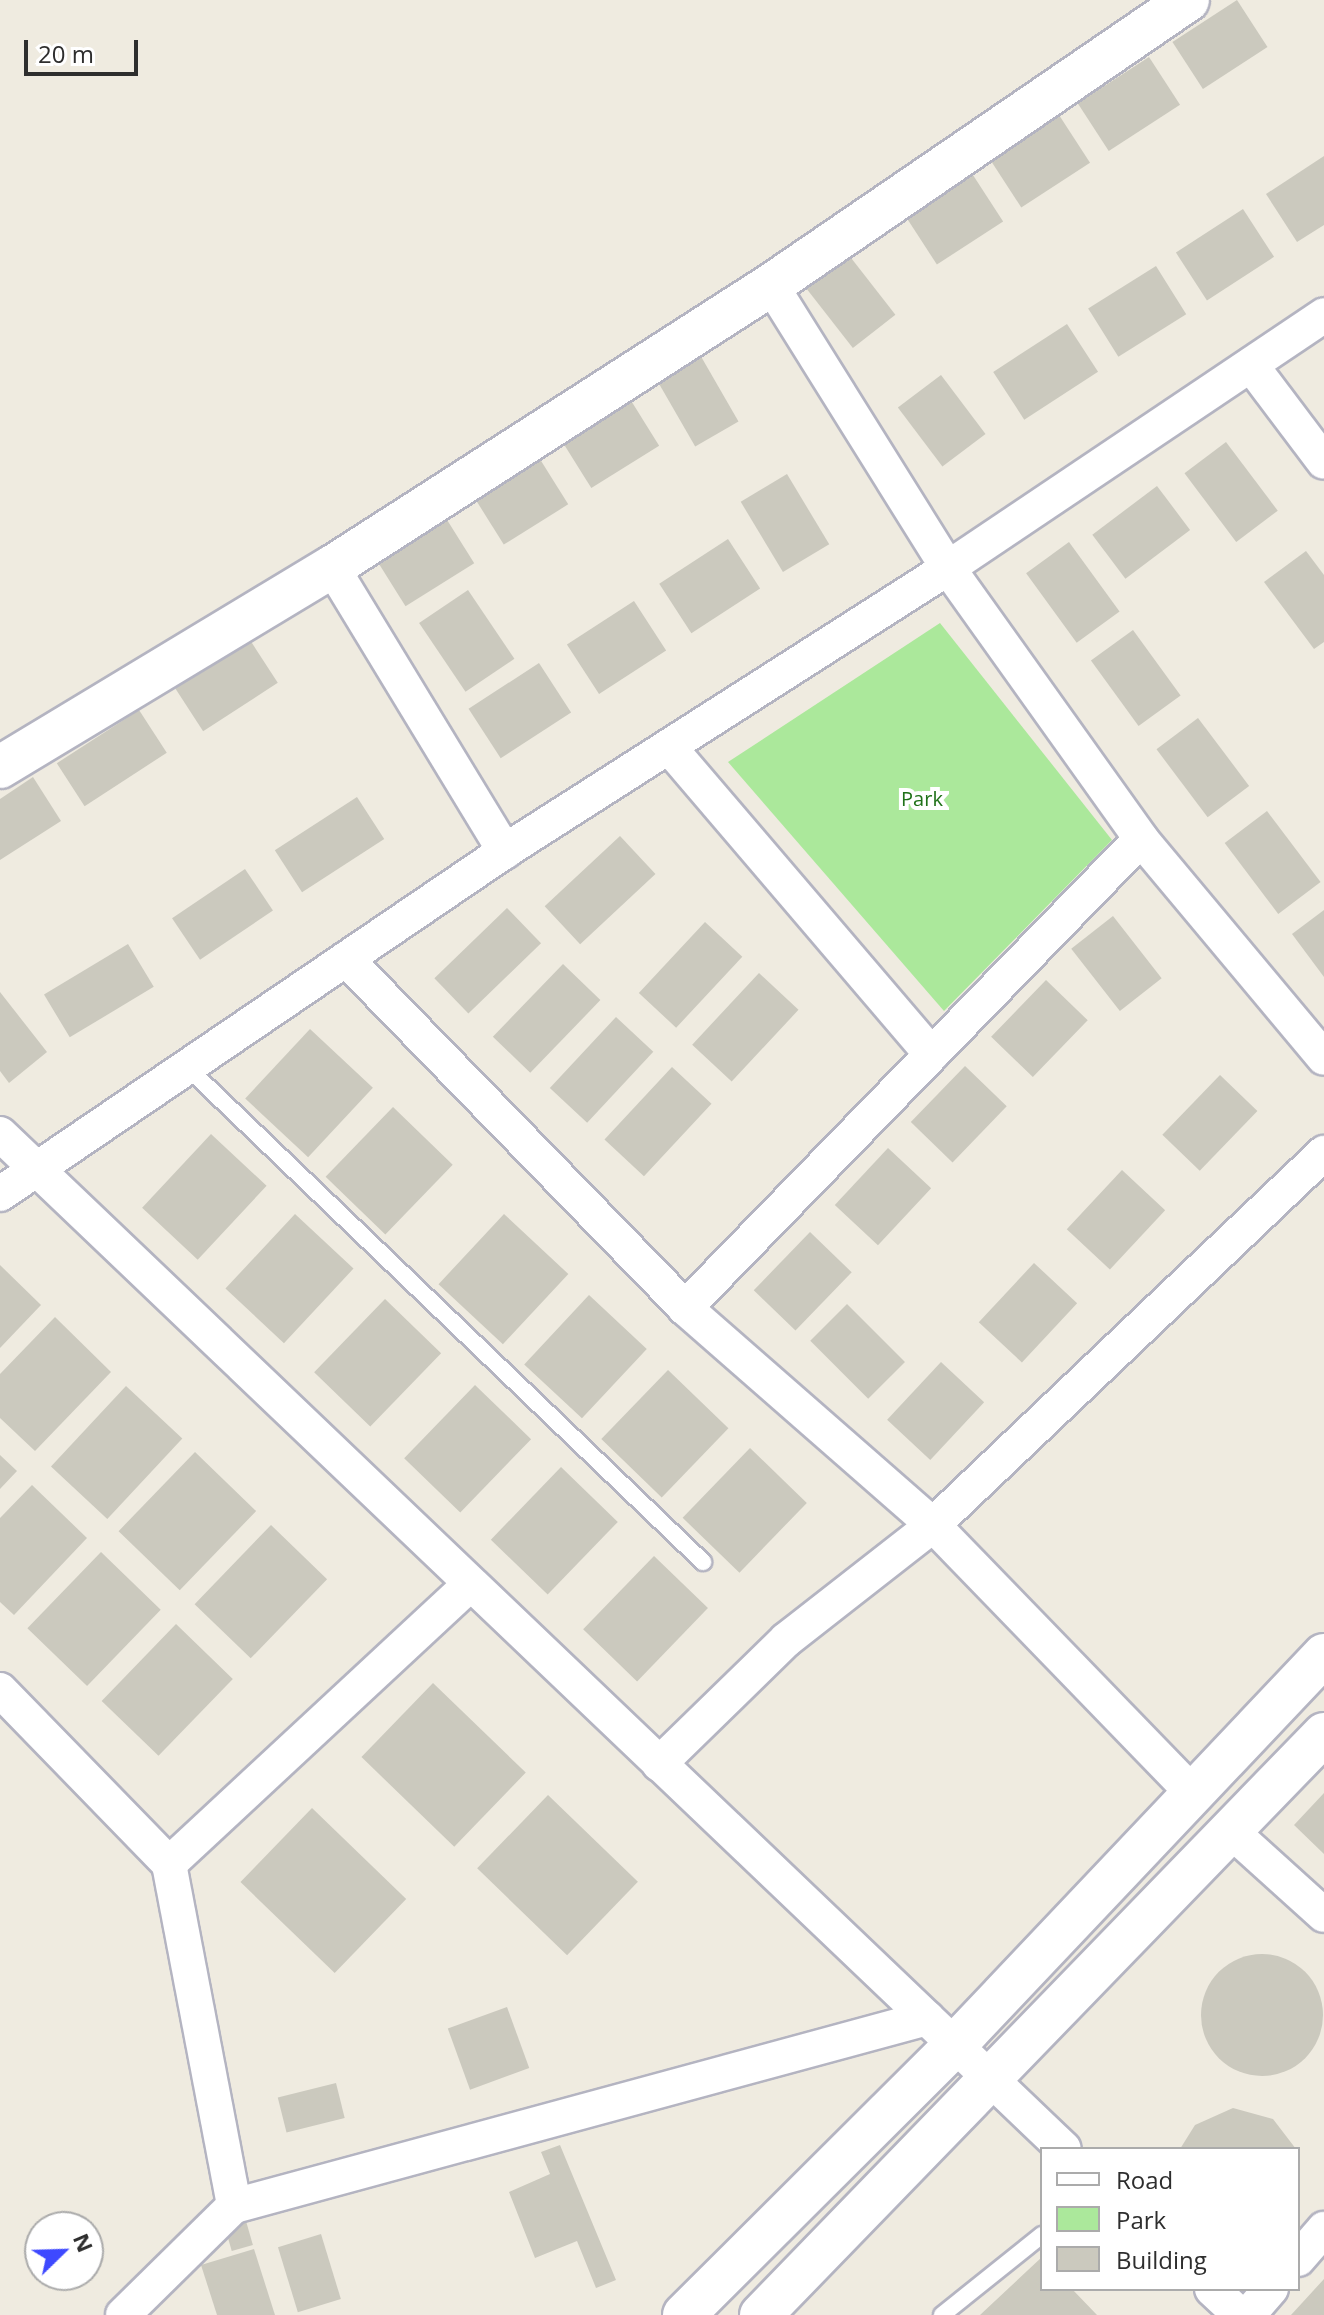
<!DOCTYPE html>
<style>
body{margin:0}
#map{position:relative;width:1324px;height:2315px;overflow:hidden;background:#efebe0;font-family:"Open Sans",sans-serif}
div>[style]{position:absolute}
.green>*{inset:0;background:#abe89b}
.building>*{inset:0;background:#cbc9be;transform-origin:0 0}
.round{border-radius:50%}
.roads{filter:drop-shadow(2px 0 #b4b4c1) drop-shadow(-2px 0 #b4b4c1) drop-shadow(0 2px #b4b4c1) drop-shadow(0 -2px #b4b4c1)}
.service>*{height:16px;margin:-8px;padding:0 8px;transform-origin:8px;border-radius:8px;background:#fff}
.minor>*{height:34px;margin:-17px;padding:0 17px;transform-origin:17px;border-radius:17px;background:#fff}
.tertiary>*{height:42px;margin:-21px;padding:0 21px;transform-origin:21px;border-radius:21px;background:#fff}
span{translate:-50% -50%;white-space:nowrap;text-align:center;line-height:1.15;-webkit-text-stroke:8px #fff;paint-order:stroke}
.park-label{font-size:20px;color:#1f7118}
.legend{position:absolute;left:1040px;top:2147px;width:260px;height:144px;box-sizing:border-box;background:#fff;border:2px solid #ababab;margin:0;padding:10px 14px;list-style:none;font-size:24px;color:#2e2e2e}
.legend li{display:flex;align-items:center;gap:16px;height:40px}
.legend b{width:40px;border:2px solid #ababab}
.north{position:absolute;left:24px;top:2211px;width:80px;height:80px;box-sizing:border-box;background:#fff;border:2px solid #ababab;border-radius:50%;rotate:67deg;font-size:22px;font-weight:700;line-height:32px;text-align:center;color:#2e2e2e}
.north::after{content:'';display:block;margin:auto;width:28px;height:36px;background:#3e49ff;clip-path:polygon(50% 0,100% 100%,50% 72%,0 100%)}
.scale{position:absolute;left:24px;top:40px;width:114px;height:36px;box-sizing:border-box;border:4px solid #2e2e2e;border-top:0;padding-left:10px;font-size:24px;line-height:28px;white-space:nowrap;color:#2e2e2e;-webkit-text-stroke:6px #fff;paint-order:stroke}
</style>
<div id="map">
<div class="green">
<div style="clip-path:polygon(940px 623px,1112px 840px,944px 1011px,728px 762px)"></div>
</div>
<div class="building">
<div style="left:1237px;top:0;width:56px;height:77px;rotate:57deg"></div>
<div style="left:1149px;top:57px;width:57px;height:85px;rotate:57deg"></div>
<div style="left:1059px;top:115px;width:57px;height:82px;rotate:57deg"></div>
<div style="clip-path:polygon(1324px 156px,1324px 225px,1297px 242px,1266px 194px)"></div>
<div style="left:971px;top:172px;width:59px;height:79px;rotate:57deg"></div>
<div style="left:1243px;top:209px;width:57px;height:80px;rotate:57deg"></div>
<div style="left:848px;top:254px;width:77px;height:54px;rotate:52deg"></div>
<div style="left:1156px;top:266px;width:57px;height:80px;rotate:58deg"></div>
<div style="left:1067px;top:324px;width:57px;height:88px;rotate:57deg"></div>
<div style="left:699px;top:353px;width:79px;height:50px;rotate:60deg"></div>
<div style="left:941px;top:375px;width:74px;height:54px;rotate:53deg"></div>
<div style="left:630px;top:399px;width:55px;height:80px;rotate:58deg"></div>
<div style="left:1226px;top:442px;width:86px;height:52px;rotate:53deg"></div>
<div style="left:538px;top:456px;width:57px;height:76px;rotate:58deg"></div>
<div style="left:787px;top:474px;width:82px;height:54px;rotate:59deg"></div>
<div style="left:1157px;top:486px;width:55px;height:81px;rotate:53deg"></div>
<div style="left:444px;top:515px;width:57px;height:81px;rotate:58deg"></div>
<div style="left:728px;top:539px;width:59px;height:82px;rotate:57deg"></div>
<div style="left:1069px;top:542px;width:86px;height:53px;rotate:54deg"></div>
<div style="clip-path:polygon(1306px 551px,1324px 575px,1324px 642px,1314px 649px,1264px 582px)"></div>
<div style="left:468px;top:590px;width:83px;height:59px;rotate:56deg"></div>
<div style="left:634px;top:601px;width:59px;height:80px;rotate:57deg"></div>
<div style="left:1133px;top:630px;width:81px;height:52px;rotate:54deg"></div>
<div style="left:250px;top:640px;width:51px;height:89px;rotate:57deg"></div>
<div style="left:539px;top:663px;width:59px;height:84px;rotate:57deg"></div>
<div style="left:139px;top:710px;width:51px;height:98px;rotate:57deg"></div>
<div style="left:1198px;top:718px;width:85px;height:52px;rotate:53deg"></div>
<div style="clip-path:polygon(33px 777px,61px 821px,0 860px,0 799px)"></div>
<div style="left:357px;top:797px;width:50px;height:98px;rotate:57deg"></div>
<div style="left:1267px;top:811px;width:89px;height:53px;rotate:53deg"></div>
<div style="left:620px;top:836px;width:52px;height:103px;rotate:47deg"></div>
<div style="left:245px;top:869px;width:50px;height:88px;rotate:56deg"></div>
<div style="left:507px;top:908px;width:49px;height:101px;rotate:46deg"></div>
<div style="clip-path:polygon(1324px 910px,1324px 977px,1292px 934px)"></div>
<div style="left:1113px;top:916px;width:79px;height:53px;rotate:52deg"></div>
<div style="left:705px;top:922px;width:51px;height:97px;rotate:43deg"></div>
<div style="left:128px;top:944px;width:50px;height:98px;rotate:59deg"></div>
<div style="left:563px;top:964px;width:52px;height:101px;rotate:44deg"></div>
<div style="left:759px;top:973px;width:54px;height:98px;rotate:43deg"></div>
<div style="left:1046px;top:980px;width:58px;height:79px;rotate:44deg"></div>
<div style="clip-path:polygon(0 992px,47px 1052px,9px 1083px,0 1071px)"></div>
<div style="left:616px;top:1017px;width:51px;height:97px;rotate:43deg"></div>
<div style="left:310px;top:1029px;width:86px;height:95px;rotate:43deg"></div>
<div style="left:965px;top:1066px;width:58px;height:78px;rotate:44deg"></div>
<div style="left:672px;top:1067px;width:54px;height:99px;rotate:43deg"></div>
<div style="left:1220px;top:1075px;width:52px;height:83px;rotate:44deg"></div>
<div style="left:393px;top:1107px;width:83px;height:97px;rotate:44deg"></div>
<div style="left:211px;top:1134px;width:76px;height:101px;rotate:43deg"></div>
<div style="left:888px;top:1148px;width:59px;height:78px;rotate:43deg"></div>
<div style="left:1122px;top:1170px;width:59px;height:81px;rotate:43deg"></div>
<div style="left:295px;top:1214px;width:80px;height:102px;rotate:43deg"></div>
<div style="left:504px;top:1214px;width:88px;height:96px;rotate:43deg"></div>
<div style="left:810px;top:1232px;width:58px;height:81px;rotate:44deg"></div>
<div style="left:1034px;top:1263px;width:59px;height:81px;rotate:43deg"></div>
<div style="clip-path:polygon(0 1265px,41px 1305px,0 1348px)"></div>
<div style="left:589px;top:1295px;width:79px;height:95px;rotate:43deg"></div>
<div style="left:385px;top:1299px;width:78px;height:102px;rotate:44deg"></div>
<div style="left:847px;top:1304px;width:82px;height:52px;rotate:45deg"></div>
<div style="clip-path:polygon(55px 1317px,111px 1372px,35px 1451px,0 1418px,0 1374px)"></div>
<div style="left:941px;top:1362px;width:59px;height:79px;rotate:43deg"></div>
<div style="left:668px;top:1370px;width:84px;height:96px;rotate:44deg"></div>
<div style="left:475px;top:1385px;width:78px;height:102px;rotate:44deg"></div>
<div style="left:126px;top:1386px;width:77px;height:110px;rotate:43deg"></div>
<div style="left:750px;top:1448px;width:79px;height:97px;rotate:44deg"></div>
<div style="left:195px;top:1452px;width:85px;height:110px;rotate:44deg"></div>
<div style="clip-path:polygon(0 1455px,17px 1471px,0 1489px)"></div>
<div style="left:561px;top:1467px;width:79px;height:101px;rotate:44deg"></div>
<div style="clip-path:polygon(32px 1485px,87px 1538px,14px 1615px,0 1602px,0 1518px)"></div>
<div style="left:271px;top:1525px;width:78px;height:110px;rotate:44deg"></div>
<div style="left:101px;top:1552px;width:83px;height:106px;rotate:44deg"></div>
<div style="left:654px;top:1556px;width:75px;height:102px;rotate:44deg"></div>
<div style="left:176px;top:1624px;width:79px;height:107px;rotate:44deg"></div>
<div style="left:433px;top:1683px;width:129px;height:103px;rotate:44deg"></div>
<div style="clip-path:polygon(1324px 1793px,1324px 1854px,1294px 1825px)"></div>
<div style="left:548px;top:1795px;width:125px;height:102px;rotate:44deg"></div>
<div style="left:312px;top:1808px;width:131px;height:103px;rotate:44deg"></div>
<div class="round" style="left:1201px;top:1954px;width:122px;height:122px"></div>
<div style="left:507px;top:2007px;width:65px;height:63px;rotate:70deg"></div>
<div style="left:336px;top:2083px;width:36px;height:60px;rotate:76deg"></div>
<div style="clip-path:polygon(1233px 2108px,1273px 2119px,1296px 2149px,1180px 2149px,1195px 2125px)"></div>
<div style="clip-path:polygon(560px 2145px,616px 2280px,596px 2288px,577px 2241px,535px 2258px,509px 2192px,550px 2174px,541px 2152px)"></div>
<div style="left:246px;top:2221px;width:25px;height:22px;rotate:74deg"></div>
<div style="left:321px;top:2234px;width:68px;height:45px;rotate:73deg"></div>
<div style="clip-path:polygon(254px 2249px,275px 2315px,217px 2315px,201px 2265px)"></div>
<div style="clip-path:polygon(1042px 2257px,1042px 2289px,1072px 2289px,1097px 2315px,980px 2315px)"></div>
<div style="clip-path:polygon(1324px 2279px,1324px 2315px,1291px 2315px)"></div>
</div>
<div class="roads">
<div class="service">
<div style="left:190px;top:1070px;width:711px;rotate:43.8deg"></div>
<div style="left:942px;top:2315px;width:128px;rotate:-38.7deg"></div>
</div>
<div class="minor">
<div style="left:771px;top:285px;width:334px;rotate:58deg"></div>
<div style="left:948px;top:568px;width:333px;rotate:54.5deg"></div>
<div style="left:1141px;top:839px;width:285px;rotate:50.1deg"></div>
<div style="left:1251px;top:365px;width:121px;rotate:53deg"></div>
<div style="left:332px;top:567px;width:333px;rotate:58.7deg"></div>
<div style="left:669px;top:747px;width:404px;rotate:49.5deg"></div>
<div style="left:346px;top:959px;width:487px;rotate:45.8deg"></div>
<div style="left:685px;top:1308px;width:330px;rotate:41.2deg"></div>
<div style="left:933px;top:1525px;width:371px;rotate:45.9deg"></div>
<div style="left:0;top:1134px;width:1470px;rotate:43.65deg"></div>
<div style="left:0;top:1194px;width:610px;rotate:-34.18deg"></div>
<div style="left:505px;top:851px;width:526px;rotate:-32.57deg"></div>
<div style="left:948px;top:568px;width:453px;rotate:-33.9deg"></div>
<div style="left:685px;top:1308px;width:654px;rotate:-45.81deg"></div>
<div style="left:0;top:1690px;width:243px;rotate:45.8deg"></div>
<div style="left:169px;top:1864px;width:348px;rotate:79.2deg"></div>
<div style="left:659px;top:1764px;width:177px;rotate:-44.3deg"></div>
<div style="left:786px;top:1640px;width:187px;rotate:-38deg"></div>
<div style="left:933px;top:1525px;width:540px;rotate:-43.57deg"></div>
<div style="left:1231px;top:1831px;width:125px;rotate:42.1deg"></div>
<div style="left:169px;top:1864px;width:411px;rotate:-42.9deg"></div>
<div style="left:1298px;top:2259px;width:40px;rotate:-49deg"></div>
<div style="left:1212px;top:2289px;width:38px;rotate:43deg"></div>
<div style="left:123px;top:2315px;width:156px;rotate:-44.5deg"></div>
<div style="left:234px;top:2206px;width:718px;rotate:-15.18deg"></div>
<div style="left:1248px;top:2315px;width:35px;rotate:-49deg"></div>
</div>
<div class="tertiary">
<div style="left:0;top:767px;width:388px;rotate:-31.1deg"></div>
<div style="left:332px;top:567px;width:522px;rotate:-32.72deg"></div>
<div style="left:771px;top:285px;width:505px;rotate:-34.35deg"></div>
<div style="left:684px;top:2315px;width:383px;rotate:-44.9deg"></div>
<div style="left:955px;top:2045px;width:537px;rotate:-46.58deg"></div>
<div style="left:761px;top:2315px;width:809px;rotate:-45.9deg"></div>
</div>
</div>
<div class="park-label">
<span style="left:922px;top:798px">Park</span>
</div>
<ul class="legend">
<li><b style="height:10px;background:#fff"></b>Road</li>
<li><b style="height:22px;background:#abe89b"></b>Park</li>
<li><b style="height:22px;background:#cbc9be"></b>Building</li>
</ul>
<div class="north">N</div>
<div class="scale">20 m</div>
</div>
